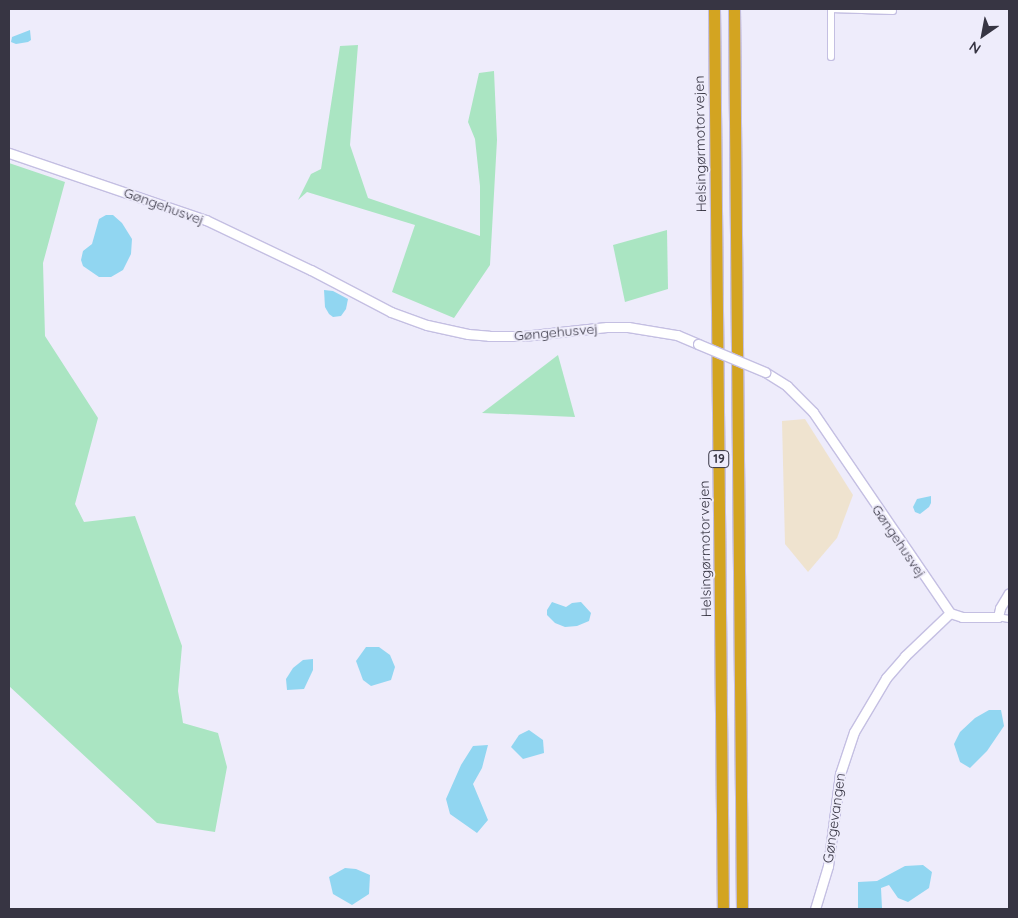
<!DOCTYPE html>
<meta charset="utf-8">
<style>
body{margin:0}
#map{position:relative;width:1018px;height:918px;overflow:hidden;background:#eeecfb;font-family:Quicksand,sans-serif}
div>[style]{position:absolute}
.industrial>*{inset:0;background:#efe3cf}
.green>*{inset:0;background:#aae5c2}
.water>*{inset:0;background:#91d6f1}
.roads{filter:drop-shadow(1px 0 #c4bfe2) drop-shadow(-1px 0 #c4bfe2) drop-shadow(0 1px #c4bfe2) drop-shadow(0 -1px #c4bfe2)}
.street>*{height:6px;margin:-3px;padding:0 3px;transform-origin:3px;border-radius:3px;background:#fff}
.secondary>*{height:9px;margin:-4.5px;padding:0 4.5px;transform-origin:4.5px;border-radius:4.5px;background:#fff}
.highway>*{height:11px;margin:-5.5px;padding:0 5.5px;transform-origin:5.5px;border-radius:5.5px;background:#d3a421}
.bridges{filter:drop-shadow(1px 0 #c4bfe2) drop-shadow(-1px 0 #c4bfe2) drop-shadow(0 1px #c4bfe2) drop-shadow(0 -1px #c4bfe2)}
.secondary-bridge>*{height:9px;margin:-4.5px;padding:0 4.5px;transform-origin:4.5px;border-radius:4.5px;background:#fff}
span{translate:-50% -50%;white-space:nowrap;text-align:center;line-height:1.15;-webkit-text-stroke:4px #eeecfb;paint-order:stroke}
.shield-label span{padding:1px 4px;background:#eeecfb;border:1px solid;border-radius:4px;-webkit-text-stroke-width:0}
.shield-label{font-size:12px;color:#373543;font-weight:700}
.street-label{font-size:14px;color:#373543}
.frame{position:absolute;inset:0;border:10px solid #373543;pointer-events:none}
.north{position:absolute;left:958px;top:10px;width:50px;height:50px;-webkit-text-stroke:4px #eeecfb;paint-order:stroke;rotate:213deg;font-size:14px;font-weight:700;line-height:20px;text-align:center;color:#373543}
.north::after{content:'';display:block;margin:auto;width:18px;height:22px;background:#373543;clip-path:polygon(50% 0,100% 100%,50% 72%,0 100%)}
</style>
<div id="map">
<div class="industrial">
<div style="clip-path:polygon(805px 419px,853px 495px,837px 538px,808px 572px,785px 544px,782px 421px)"></div>
</div>
<div class="green">
<div style="clip-path:polygon(358px 45px,350px 145px,368px 198px,480px 236px,480px 186px,475px 139px,468px 122px,479px 73px,494px 71px,497px 140px,490px 265px,454px 318px,392px 292px,415px 225px,307px 192px,298px 200px,311px 174px,321px 169px,340px 46px)"></div>
<div style="clip-path:polygon(9px 163px,65px 182px,43px 263px,45px 336px,98px 418px,75px 504px,84px 522px,135px 516px,182px 646px,178px 691px,183px 723px,218px 733px,227px 767px,215px 832px,157px 823px,9px 686px)"></div>
<div style="clip-path:polygon(667px 230px,668px 289px,625px 302px,613px 245px)"></div>
<div style="clip-path:polygon(558px 355px,575px 417px,482px 413px)"></div>
</div>
<div class="water">
<div style="clip-path:polygon(30px 30px,31px 40px,28px 42px,16px 44px,11px 42px,12px 37px)"></div>
<div style="clip-path:polygon(106px 215px,113px 215px,122px 223px,132px 239px,131px 254px,123px 270px,111px 277px,99px 277px,83px 266px,81px 260px,83px 251px,92px 244px,99px 219px)"></div>
<div style="clip-path:polygon(324px 290px,333px 291px,348px 299px,346px 309px,341px 316px,333px 317px,329px 314px,325px 307px)"></div>
<div style="clip-path:polygon(931px 496px,931px 503px,929px 507px,920px 514px,915px 512px,913px 507px,917px 499px)"></div>
<div style="clip-path:polygon(552px 602px,566px 607px,572px 603px,581px 602px,591px 613px,589px 621px,577px 626px,565px 627px,555px 623px,547px 615px,547px 610px)"></div>
<div style="clip-path:polygon(366px 647px,379px 647px,390px 655px,395px 667px,391px 680px,371px 686px,363px 680px,356px 661px)"></div>
<div style="clip-path:polygon(313px 659px,313px 670px,304px 689px,287px 690px,286px 679px,293px 668px,303px 660px)"></div>
<div style="clip-path:polygon(989px 710px,1001px 710px,1004px 726px,987px 751px,970px 768px,960px 762px,954px 744px,960px 732px,975px 718px)"></div>
<div style="clip-path:polygon(529px 730px,543px 740px,544px 753px,523px 759px,511px 747px,519px 735px)"></div>
<div style="clip-path:polygon(488px 745px,482px 768px,473px 784px,488px 820px,477px 833px,450px 814px,446px 799px,461px 765px,473px 746px)"></div>
<div style="clip-path:polygon(923px 865px,932px 872px,929px 888px,908px 902px,898px 898px,889px 885px,881px 888px,882px 908px,858px 909px,858px 882px,877px 881px,905px 866px)"></div>
<div style="clip-path:polygon(345px 868px,356px 869px,370px 875px,369px 894px,352px 905px,333px 894px,329px 877px)"></div>
</div>
<div class="roads">
<div class="street">
<div style="left:831px;top:9px;width:62px;rotate:1.8deg"></div>
<div style="left:831px;top:9px;width:48px;rotate:90deg"></div>
<div style="left:998px;top:617px;width:11px;rotate:10deg"></div>
</div>
<div class="secondary">
<div style="left:9px;top:153px;width:208px;rotate:18.8deg"></div>
<div style="left:206px;top:220px;width:116px;rotate:25.5deg"></div>
<div style="left:311px;top:270px;width:90px;rotate:27.7deg"></div>
<div style="left:391px;top:312px;width:38px;rotate:20deg"></div>
<div style="left:427px;top:325px;width:42px;rotate:12.4deg"></div>
<div style="left:468px;top:334px;width:21px;rotate:5deg"></div>
<div style="left:489px;top:336px;width:34px"></div>
<div style="left:523px;top:336px;width:84px;rotate:-6.1deg"></div>
<div style="left:607px;top:327px;width:21px"></div>
<div style="left:628px;top:327px;width:50px;rotate:9.3deg"></div>
<div style="left:677px;top:335px;width:23px;rotate:23deg"></div>
<div style="left:765px;top:372px;width:26px;rotate:32deg"></div>
<div style="left:787px;top:386px;width:37px;rotate:45deg"></div>
<div style="left:813px;top:412px;width:243px;rotate:55.7deg"></div>
<div style="left:950px;top:613px;width:13px;rotate:18deg"></div>
<div style="left:962px;top:617px;width:36px"></div>
<div style="left:998px;top:617px;width:9px;rotate:-77deg"></div>
<div style="left:1000px;top:608px;width:17px;rotate:-59deg"></div>
<div style="left:815px;top:909px;width:45px;rotate:-73.2deg"></div>
<div style="left:828px;top:866px;width:93px;rotate:-82.6deg"></div>
<div style="left:840px;top:774px;width:44px;rotate:-71.6deg"></div>
<div style="left:854px;top:732px;width:63px;rotate:-59.3deg"></div>
<div style="left:886px;top:678px;width:29px;rotate:-49deg"></div>
<div style="left:905px;top:656px;width:62px;rotate:-43.7deg"></div>
</div>
<div class="highway">
<div style="left:714px;top:9px;width:900px;rotate:89.43deg"></div>
<div style="left:734px;top:9px;width:900px;rotate:89.49deg"></div>
</div>
</div>
<div class="bridges">
<div class="secondary-bridge">
<div style="left:698px;top:344px;width:73px;rotate:22.7deg"></div>
</div>
</div>
<div class="shield-label">
<span style="left:719px;top:459px">19</span>
</div>
<div class="street-label">
<span style="left:700px;top:144px;rotate:-91deg">Helsingørmotorvejen</span>
<span style="left:164px;top:206px;rotate:20deg">Gøngehusvej</span>
<span style="left:556px;top:332px;rotate:-5deg">Gøngehusvej</span>
<span style="left:899px;top:541px;rotate:56deg">Gøngehusvej</span>
<span style="left:705px;top:549px;rotate:-91deg">Helsingørmotorvejen</span>
<span style="left:834px;top:818px;rotate:-82deg">Gøngevangen</span>
</div>
<div class="frame"></div>
<div class="north">N</div>
</div>
